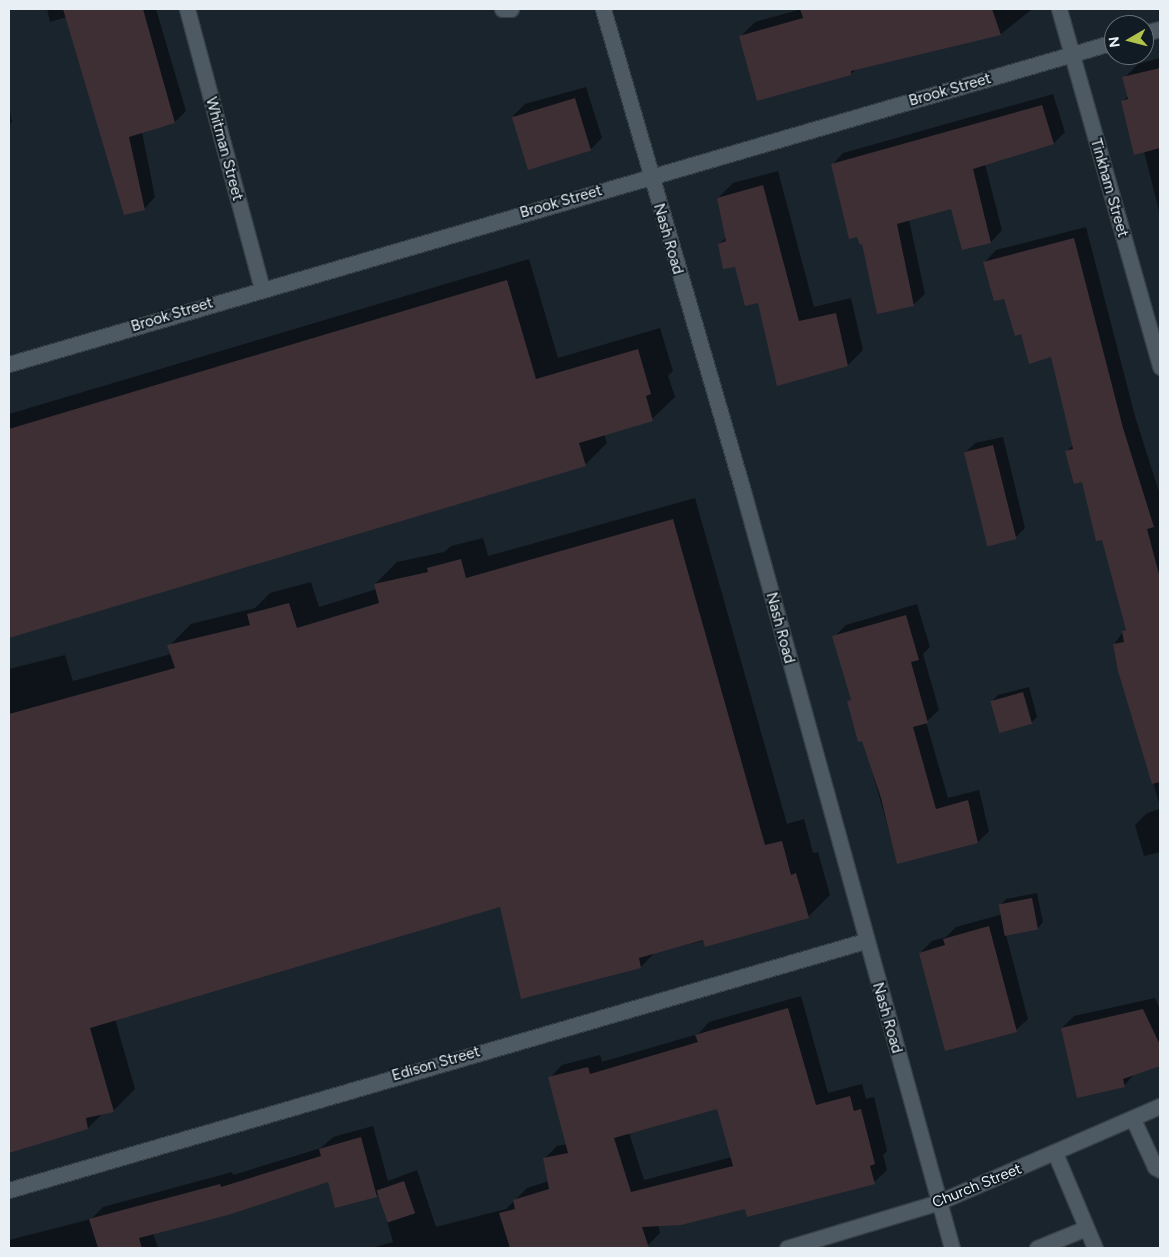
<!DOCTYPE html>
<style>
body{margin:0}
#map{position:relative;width:1169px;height:1257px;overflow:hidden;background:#1a242d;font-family:Figtree,sans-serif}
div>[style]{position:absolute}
.shadow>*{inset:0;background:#0007}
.building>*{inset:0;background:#3e2f34;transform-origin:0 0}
.roads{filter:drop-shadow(1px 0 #373f46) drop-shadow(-1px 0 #373f46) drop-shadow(0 1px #373f46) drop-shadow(0 -1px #373f46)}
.lane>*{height:15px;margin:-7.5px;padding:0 7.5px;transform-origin:7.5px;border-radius:7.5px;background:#4d5a64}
.street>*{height:15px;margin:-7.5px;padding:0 7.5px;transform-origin:7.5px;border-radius:7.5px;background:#4d5a64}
.secondary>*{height:15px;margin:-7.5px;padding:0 7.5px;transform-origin:7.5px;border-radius:7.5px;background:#4d5a64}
span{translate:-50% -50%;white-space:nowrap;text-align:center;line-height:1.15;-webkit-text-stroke:4px #101b23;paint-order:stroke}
.street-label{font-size:15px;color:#e8eff5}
.frame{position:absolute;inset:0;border:10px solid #e8eff5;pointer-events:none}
.north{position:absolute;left:1104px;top:15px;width:50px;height:50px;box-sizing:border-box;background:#101b23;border:1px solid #667077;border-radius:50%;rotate:262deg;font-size:14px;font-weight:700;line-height:20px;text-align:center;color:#e8eff5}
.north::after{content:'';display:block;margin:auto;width:18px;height:22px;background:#b2c34c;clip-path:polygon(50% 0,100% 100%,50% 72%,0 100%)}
</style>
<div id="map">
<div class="shadow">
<div style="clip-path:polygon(47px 9px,156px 9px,186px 111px,175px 122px,142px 132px,155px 197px,144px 209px,67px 17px,50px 22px)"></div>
<div style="clip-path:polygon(802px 9px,1031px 9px,1031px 10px,1001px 34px,856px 69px,851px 74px,741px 36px,755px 22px)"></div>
<div style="clip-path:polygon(1160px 58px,1160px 215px,1144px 151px,1123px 101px,1128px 96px,1124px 78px,1138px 64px)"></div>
<div style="clip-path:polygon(586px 87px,602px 138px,590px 150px,513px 116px,525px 104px)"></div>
<div style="clip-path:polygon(1053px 94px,1065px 132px,1054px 143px,985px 164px,1002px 230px,991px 242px,952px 208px,909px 220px,925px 294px,913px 305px,863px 242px,832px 165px,843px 153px)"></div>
<div style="clip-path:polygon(9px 107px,12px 122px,9px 125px)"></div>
<div style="clip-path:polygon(778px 171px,814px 307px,851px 298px,863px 350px,848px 365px,778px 384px,759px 302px,719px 244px,727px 237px,718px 198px,733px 183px)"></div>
<div style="clip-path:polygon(1086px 227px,1135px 416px,1160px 495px,1160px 807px,1114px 644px,1127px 627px,1102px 538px,1082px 480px,1066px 452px,1073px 445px,1052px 356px,1021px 333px,985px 262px,996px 250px)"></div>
<div style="clip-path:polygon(529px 259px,558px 358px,660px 328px,673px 371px,668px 376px,675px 397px,652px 419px,604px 434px,607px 443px,585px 465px,9px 636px,9px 414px)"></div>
<div style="clip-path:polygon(1003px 437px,1025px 528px,1015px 538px,966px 452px,975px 443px)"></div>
<div style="clip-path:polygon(695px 498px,787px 824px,804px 819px,813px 853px,818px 852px,830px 895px,808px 917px,655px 952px,641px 967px,522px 998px,501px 906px,115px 1019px,135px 1089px,113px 1111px,103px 1113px,88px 1128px,9px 1152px,9px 887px,13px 883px,9px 869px,9px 669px,65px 655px,73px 681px,171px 654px,169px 646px,191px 624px,255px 608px,270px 593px,311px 582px,319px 607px,377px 589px,375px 584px,397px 562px,444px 552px,451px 546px,483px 538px,488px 556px)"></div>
<div style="clip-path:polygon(917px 604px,930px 647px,923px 654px,939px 710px,926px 722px,948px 798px,979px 790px,989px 831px,978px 842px,898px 863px,863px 739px,849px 702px,852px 698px,834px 637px,846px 625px)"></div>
<div style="clip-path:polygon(1029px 687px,1037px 717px,1031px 723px,992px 701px,998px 695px)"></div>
<div style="clip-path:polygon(1160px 809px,1160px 852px,1144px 856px,1135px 825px,1147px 813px)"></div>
<div style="clip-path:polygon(1037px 893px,1043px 922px,1038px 928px,1006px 935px,1028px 1019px,1016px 1030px,920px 953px,932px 941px,946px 937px,956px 927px,1003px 914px,1001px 905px,1006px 899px)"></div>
<div style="clip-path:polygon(evenodd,801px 996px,828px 1093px,862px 1084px,866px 1099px,874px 1097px,887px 1151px,883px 1155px,887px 1170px,874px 1182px,658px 1225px,660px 1233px,648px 1245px,637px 1248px,372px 1248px,393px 1242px,379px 1193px,376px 1196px,329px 1181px,153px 1233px,158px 1248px,9px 1248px,9px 1240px,91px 1219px,103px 1207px,232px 1172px,233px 1175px,321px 1148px,333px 1137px,373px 1126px,388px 1181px,417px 1170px,436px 1227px,506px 1209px,527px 1188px,549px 1181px,544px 1159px,557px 1146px,567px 1144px,550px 1078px,562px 1065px,600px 1055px,602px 1062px,698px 1034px,709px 1022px,801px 996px,718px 1108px,732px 1157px,644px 1180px,629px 1133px,718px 1108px)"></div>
<div style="clip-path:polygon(1155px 998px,1160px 1010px,1160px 1065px,1135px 1073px,1124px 1086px,1062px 1028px,1074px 1016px)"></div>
</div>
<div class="building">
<div style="clip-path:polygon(63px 9px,143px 9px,175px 123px,129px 137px,145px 210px,124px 215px)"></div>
<div style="clip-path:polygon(800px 9px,992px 9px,1001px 35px,851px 71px,851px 75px,757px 101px,739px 36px,803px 18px)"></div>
<div style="clip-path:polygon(1160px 68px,1160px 148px,1134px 155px,1121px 101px,1128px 99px,1122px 77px)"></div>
<div style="left:575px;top:98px;width:55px;height:66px;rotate:73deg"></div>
<div style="clip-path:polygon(1042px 105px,1054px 144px,973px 169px,991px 243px,962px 250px,951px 209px,897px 224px,914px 306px,877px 314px,862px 244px,860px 245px,857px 237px,849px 239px,831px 164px)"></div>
<div style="clip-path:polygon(763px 185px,799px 321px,836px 313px,848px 366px,777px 386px,758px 303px,745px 306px,735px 267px,723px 269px,718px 244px,726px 241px,717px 198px)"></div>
<div style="clip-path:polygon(1074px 238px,1123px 428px,1154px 527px,1147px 529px,1160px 578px,1160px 782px,1152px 784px,1118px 671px,1113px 644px,1124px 642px,1122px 631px,1126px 630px,1102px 540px,1096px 541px,1082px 482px,1074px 484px,1065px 451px,1073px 449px,1051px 357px,1029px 364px,1021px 334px,1015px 336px,1004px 299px,994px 301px,983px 262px)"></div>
<div style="clip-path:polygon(507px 280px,536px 379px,638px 349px,651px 394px,646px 396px,653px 421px,579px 443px,586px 466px,9px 638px,9px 429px)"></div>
<div style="left:993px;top:445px;width:97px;height:30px;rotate:76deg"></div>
<div style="clip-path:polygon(673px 519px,765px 845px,782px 841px,791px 875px,796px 873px,809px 918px,705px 947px,703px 940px,639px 958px,641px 968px,521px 999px,500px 907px,90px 1028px,114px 1112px,86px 1118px,88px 1129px,9px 1153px,9px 714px,175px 668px,167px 645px,250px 625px,247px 614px,289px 603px,297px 628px,379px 603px,374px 584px,428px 572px,427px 568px,461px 559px,466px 578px)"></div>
<div style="clip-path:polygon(906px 615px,919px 660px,911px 662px,928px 723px,913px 727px,936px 809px,968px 800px,978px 843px,897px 864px,881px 798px,862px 741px,858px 742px,847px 701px,851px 700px,832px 636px)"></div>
<div style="left:1023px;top:692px;width:33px;height:34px;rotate:74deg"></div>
<div style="left:1032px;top:898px;width:32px;height:34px;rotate:79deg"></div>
<div style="clip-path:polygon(989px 926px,1017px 1032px,945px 1051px,919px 953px,945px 945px,943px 939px)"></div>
<div style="clip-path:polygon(evenodd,788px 1008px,816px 1105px,850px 1096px,854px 1111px,861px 1109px,875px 1164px,870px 1166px,875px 1184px,747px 1217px,745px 1209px,681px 1225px,642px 1227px,649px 1248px,510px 1248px,499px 1213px,515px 1209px,513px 1200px,549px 1189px,543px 1158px,568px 1153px,548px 1077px,588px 1067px,590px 1074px,698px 1042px,695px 1035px,788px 1008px,717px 1109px,733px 1166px,631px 1192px,614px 1138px,717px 1109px)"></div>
<div style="clip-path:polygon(1143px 1009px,1160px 1045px,1160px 1066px,1123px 1079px,1125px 1087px,1077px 1098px,1061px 1028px)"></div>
<div style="clip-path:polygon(361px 1137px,377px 1197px,335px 1208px,328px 1182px,228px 1215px,139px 1238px,142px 1248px,98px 1248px,89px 1219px,220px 1184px,221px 1187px,321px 1156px,319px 1149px)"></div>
<div style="left:404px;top:1181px;width:34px;height:29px;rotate:71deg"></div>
</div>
<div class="roads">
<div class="lane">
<div style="left:502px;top:9px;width:9px"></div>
<div style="left:1133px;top:1119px;width:53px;rotate:65.4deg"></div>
<div style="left:1155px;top:1167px;width:6px;rotate:31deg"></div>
<div style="left:1055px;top:1153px;width:103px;rotate:67.2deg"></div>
<div style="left:1037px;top:1248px;width:53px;rotate:-22.2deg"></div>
</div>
<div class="street">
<div style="left:187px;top:9px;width:290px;rotate:75deg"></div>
<div style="left:1059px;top:9px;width:372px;rotate:74.2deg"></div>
<div style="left:1144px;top:33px;width:16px;rotate:-14deg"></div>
<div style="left:9px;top:364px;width:1151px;rotate:-16.25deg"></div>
<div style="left:9px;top:1190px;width:891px;rotate:-16.22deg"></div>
</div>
<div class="secondary">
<div style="left:603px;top:9px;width:502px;rotate:73.8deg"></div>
<div style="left:743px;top:491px;width:785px;rotate:74.57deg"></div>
<div style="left:787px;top:1248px;width:159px;rotate:-16.8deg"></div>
<div style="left:939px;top:1202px;width:241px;rotate:-23.5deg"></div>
</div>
</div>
<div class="street-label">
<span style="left:950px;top:90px;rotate:-16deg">Brook Street</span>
<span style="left:224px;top:149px;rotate:75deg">Whitman Street</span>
<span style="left:1109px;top:188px;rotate:74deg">Tinkham Street</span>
<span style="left:561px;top:202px;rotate:-16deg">Brook Street</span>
<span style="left:668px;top:239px;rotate:74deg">Nash Road</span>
<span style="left:172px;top:315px;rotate:-17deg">Brook Street</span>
<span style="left:780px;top:628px;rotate:75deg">Nash Road</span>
<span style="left:887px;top:1018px;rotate:74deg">Nash Road</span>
<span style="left:436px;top:1064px;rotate:-16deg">Edison Street</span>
<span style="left:977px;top:1186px;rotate:-22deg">Church Street</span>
</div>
<div class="frame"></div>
<div class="north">N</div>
</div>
